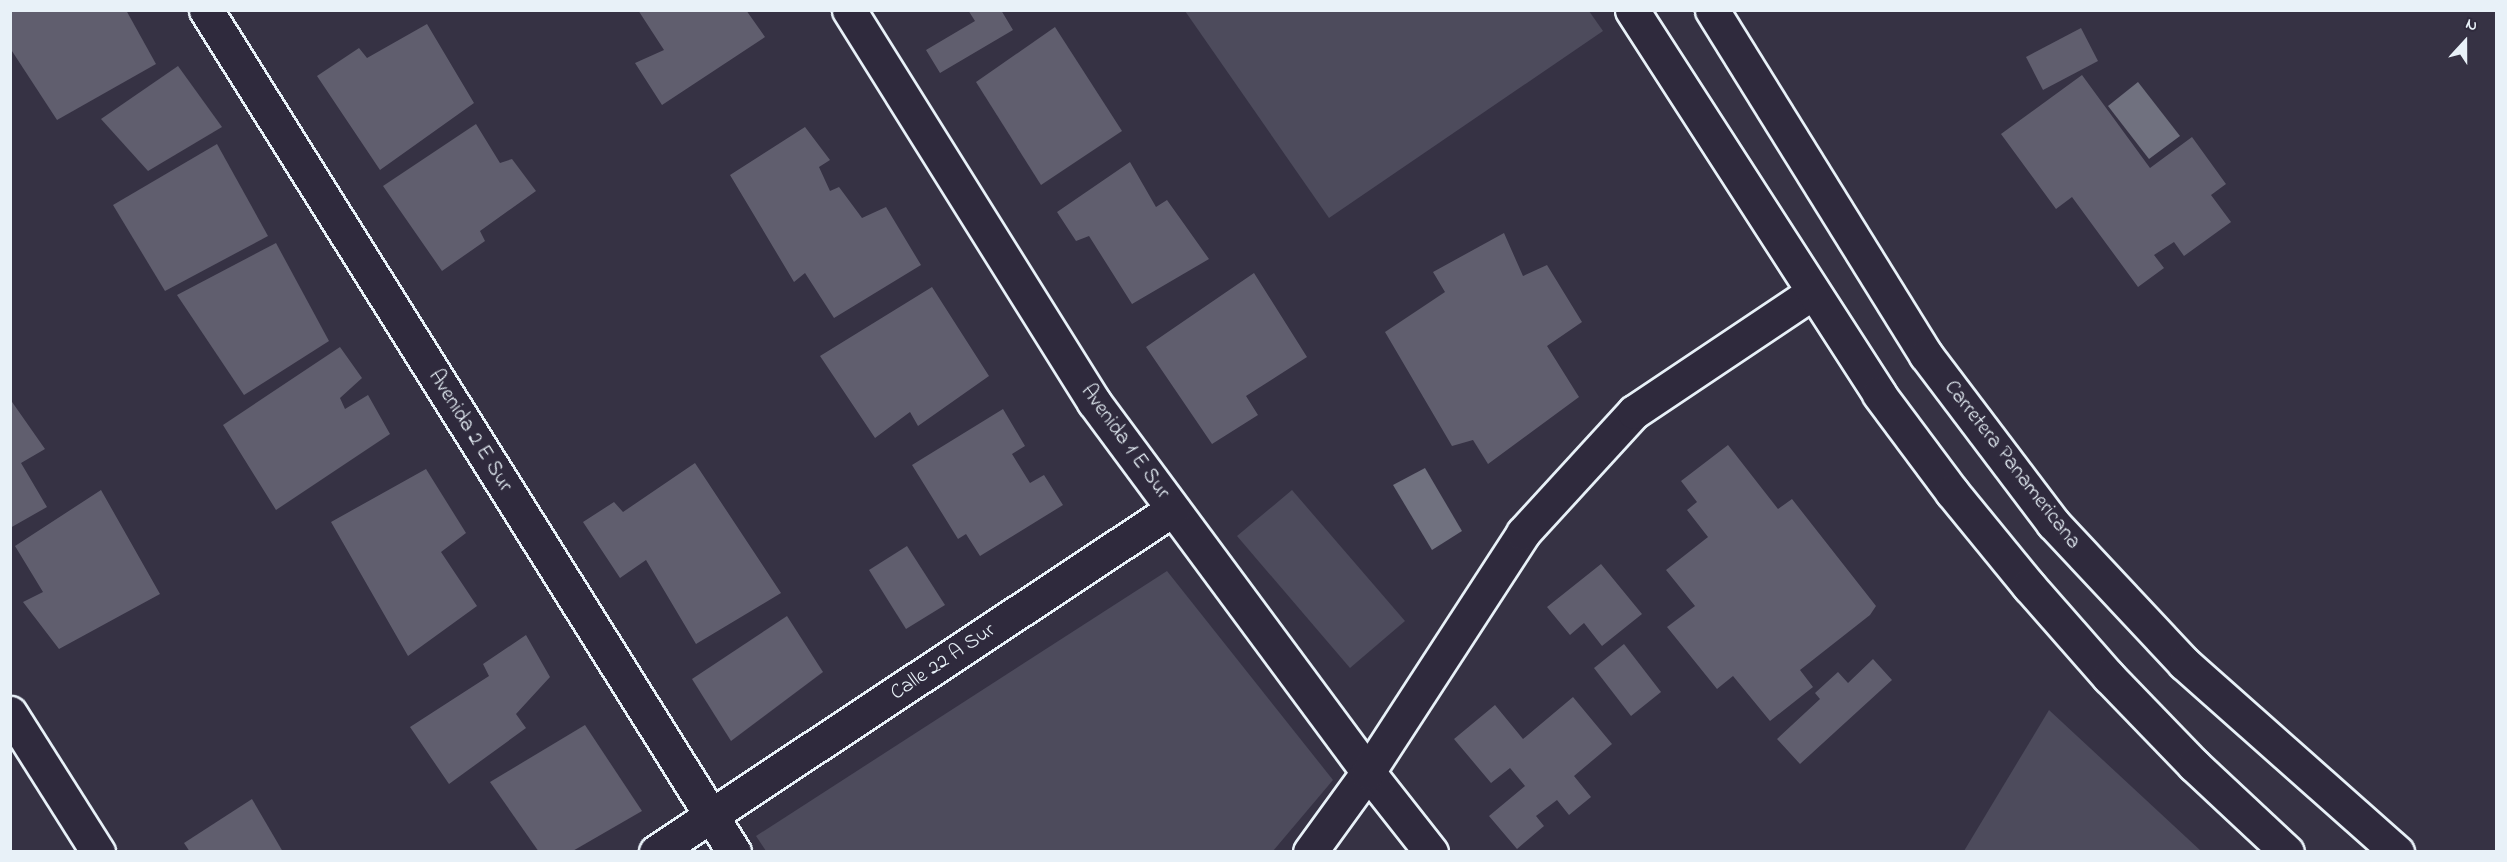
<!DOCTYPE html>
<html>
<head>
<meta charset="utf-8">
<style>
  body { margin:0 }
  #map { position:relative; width:2507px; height:862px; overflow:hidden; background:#363244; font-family:"Indie Flower",sans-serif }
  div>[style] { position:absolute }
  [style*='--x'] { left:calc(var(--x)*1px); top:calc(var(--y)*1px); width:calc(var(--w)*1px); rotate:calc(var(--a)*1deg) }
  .green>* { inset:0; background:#4d4b5c }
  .water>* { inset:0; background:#70717f }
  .building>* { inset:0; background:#605e6e }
  .roads { filter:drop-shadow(2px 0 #e8f1f8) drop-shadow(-2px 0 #e8f1f8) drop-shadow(0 2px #e8f1f8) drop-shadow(0 -2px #e8f1f8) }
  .street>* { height:33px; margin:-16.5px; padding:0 16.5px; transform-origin:16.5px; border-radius:16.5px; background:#2f2a3d }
  .highway>* { height:33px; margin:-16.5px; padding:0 16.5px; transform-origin:16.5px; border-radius:16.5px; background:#2f2a3d }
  span { translate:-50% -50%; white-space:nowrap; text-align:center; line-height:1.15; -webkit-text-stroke:5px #2f2a3d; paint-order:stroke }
  .street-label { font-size:21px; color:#e8f1f8 }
  .frame { position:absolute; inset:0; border:12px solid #e8f1f8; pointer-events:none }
  .north { position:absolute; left:2435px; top:12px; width:60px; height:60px; -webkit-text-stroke:4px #2f2a3d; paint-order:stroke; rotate:21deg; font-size:16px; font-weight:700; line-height:24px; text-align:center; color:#e8f1f8 }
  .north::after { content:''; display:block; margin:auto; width:21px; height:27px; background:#e8f1f8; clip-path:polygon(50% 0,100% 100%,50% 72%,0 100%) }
</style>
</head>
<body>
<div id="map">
  <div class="green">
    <div style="clip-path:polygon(1185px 11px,1589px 11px,1603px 31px,1329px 218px)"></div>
    <div style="clip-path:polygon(1292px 490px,1405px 621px,1350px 668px,1237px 536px)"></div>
    <div style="clip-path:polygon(1167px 571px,1333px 780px,1273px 851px,766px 851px,756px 836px)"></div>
    <div style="clip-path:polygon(2049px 710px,2201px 851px,1964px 851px)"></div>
  </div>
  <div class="water">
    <div style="clip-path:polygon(2138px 82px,2180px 136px,2149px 159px,2108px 106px)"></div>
    <div style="clip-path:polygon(1425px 468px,1462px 531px,1432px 550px,1393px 485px)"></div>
  </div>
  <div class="building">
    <div style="clip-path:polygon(14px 10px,126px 10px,156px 64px,57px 120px,10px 48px,10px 12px)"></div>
    <div style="clip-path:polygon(638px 10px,746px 10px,765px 37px,662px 105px,635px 63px,664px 50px)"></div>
    <div style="clip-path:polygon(968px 10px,1001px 10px,1013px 30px,940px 73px,926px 50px,975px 21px)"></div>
    <div style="clip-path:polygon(427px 24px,474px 103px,380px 170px,317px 76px,359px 48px,367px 58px)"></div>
    <div style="clip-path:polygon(1055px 27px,1122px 131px,1041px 185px,976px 82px)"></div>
    <div style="clip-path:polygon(2081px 28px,2098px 61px,2043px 90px,2026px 57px)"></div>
    <div style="clip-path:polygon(178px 66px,222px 127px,148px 171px,101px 119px)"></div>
    <div style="clip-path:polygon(2082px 75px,2150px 168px,2192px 137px,2226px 184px,2211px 195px,2231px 222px,2184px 256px,2174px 242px,2154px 255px,2164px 268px,2138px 287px,2072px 197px,2056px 209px,2001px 134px)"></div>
    <div style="clip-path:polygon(476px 124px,500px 163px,512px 159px,536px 191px,480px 231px,485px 241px,442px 271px,383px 186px)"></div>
    <div style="clip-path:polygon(805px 127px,830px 160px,819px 167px,830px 191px,839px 187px,862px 218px,886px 207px,921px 265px,834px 318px,805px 273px,794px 282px,730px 175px)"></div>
    <div style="clip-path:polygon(217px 144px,268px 236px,165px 291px,113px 205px)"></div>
    <div style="clip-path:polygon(1130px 162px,1156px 207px,1167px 200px,1209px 259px,1132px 304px,1089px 236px,1076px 241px,1057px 212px)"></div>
    <div style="clip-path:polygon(1504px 233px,1523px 276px,1547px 265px,1582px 322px,1547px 346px,1579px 397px,1488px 464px,1473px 440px,1452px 446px,1385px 332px,1445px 292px,1433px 272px)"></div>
    <div style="clip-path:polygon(276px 243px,329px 341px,244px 395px,177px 295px)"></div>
    <div style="clip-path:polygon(1254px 273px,1307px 357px,1246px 396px,1258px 415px,1212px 444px,1146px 347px)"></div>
    <div style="clip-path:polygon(932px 287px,989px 376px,918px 426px,910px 412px,875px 438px,820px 356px)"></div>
    <div style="clip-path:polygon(340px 347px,362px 378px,340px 398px,345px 409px,368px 395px,390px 434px,276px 510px,223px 425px)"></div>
    <div style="clip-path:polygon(10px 399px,45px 449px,21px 463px,47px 507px,10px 528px)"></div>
    <div style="clip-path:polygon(1003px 409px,1025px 446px,1012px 454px,1030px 483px,1044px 475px,1063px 505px,980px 556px,966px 534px,958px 539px,912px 465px)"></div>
    <div style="clip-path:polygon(1728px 445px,1778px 509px,1792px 499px,1876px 606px,1870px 615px,1800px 670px,1813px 687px,1770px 721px,1733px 676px,1717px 689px,1667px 627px,1695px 606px,1666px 570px,1708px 537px,1687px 510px,1697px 502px,1681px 481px)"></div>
    <div style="clip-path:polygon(695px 463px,781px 593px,696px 644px,646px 560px,620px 578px,583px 522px,614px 502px,623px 512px)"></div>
    <div style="clip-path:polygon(426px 469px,466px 533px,441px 552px,477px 606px,408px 656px,331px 522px)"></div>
    <div style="clip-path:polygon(101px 490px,160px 594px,59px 649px,23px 602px,43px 592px,15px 546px)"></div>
    <div style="clip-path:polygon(907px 546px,945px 605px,906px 629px,869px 570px)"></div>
    <div style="clip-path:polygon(1601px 564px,1642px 614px,1602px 646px,1584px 623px,1570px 635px,1547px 607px)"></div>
    <div style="clip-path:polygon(787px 616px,823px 672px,731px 741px,692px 679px)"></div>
    <div style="clip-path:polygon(526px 635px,550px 677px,516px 714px,526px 728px,449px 784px,410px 727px,489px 676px,483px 664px)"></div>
    <div style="clip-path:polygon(1624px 644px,1661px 692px,1631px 716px,1594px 668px)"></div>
    <div style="clip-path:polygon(1873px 659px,1892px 680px,1800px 764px,1777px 739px,1820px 699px,1815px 693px,1838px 672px,1848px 683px)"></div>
    <div style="clip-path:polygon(1573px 697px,1612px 744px,1574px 776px,1591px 797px,1569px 815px,1557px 800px,1536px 816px,1544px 826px,1517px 849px,1489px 816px,1525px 786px,1510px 768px,1491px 783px,1454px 739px,1495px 705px,1523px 739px)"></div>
    <div style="clip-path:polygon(585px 725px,642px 811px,571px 852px,539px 852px,490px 782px)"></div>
    <div style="clip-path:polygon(252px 799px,283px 852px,190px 852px,184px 843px)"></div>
  </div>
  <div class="roads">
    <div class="street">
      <div style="--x:206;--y:10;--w:994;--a:57.91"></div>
      <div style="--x:849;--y:10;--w:462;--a:58"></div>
      <div style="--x:1094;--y:402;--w:460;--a:53.5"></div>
      <div style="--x:1368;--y:772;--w:102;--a:51.8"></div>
      <div style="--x:10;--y:713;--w:165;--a:57.7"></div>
      <div style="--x:656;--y:852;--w:620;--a:-33.56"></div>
      <div style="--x:1310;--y:852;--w:99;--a:-54.1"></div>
      <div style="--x:1368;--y:772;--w:285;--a:-57"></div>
      <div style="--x:1523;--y:533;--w:164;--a:-47.5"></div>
      <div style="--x:1634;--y:412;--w:214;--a:-33.8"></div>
    </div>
    <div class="highway">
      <div style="--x:1632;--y:10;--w:457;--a:57.2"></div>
      <div style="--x:1879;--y:394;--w:122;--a:53.3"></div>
      <div style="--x:1952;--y:492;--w:122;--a:50.7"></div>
      <div style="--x:2029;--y:586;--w:121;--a:48.7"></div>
      <div style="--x:2109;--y:677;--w:122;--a:46"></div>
      <div style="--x:2194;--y:765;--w:127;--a:43.1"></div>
      <div style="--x:1712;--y:10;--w:406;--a:58.2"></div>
      <div style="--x:1926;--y:355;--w:211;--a:52.9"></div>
      <div style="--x:2053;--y:523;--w:192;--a:46.9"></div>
      <div style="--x:2184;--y:663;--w:285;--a:41.6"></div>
    </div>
  </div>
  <div class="street-label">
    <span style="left:470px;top:431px;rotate:58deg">Avenida 2 E Sur</span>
    <span style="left:1125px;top:442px;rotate:54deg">Avenida 1 E Sur</span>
    <span style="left:2012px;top:465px;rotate:52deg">Carretera Panamericana</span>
    <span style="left:943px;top:662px;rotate:-34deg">Calle 22 A Sur</span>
  </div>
  <div class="frame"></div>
  <div class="north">N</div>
</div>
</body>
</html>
